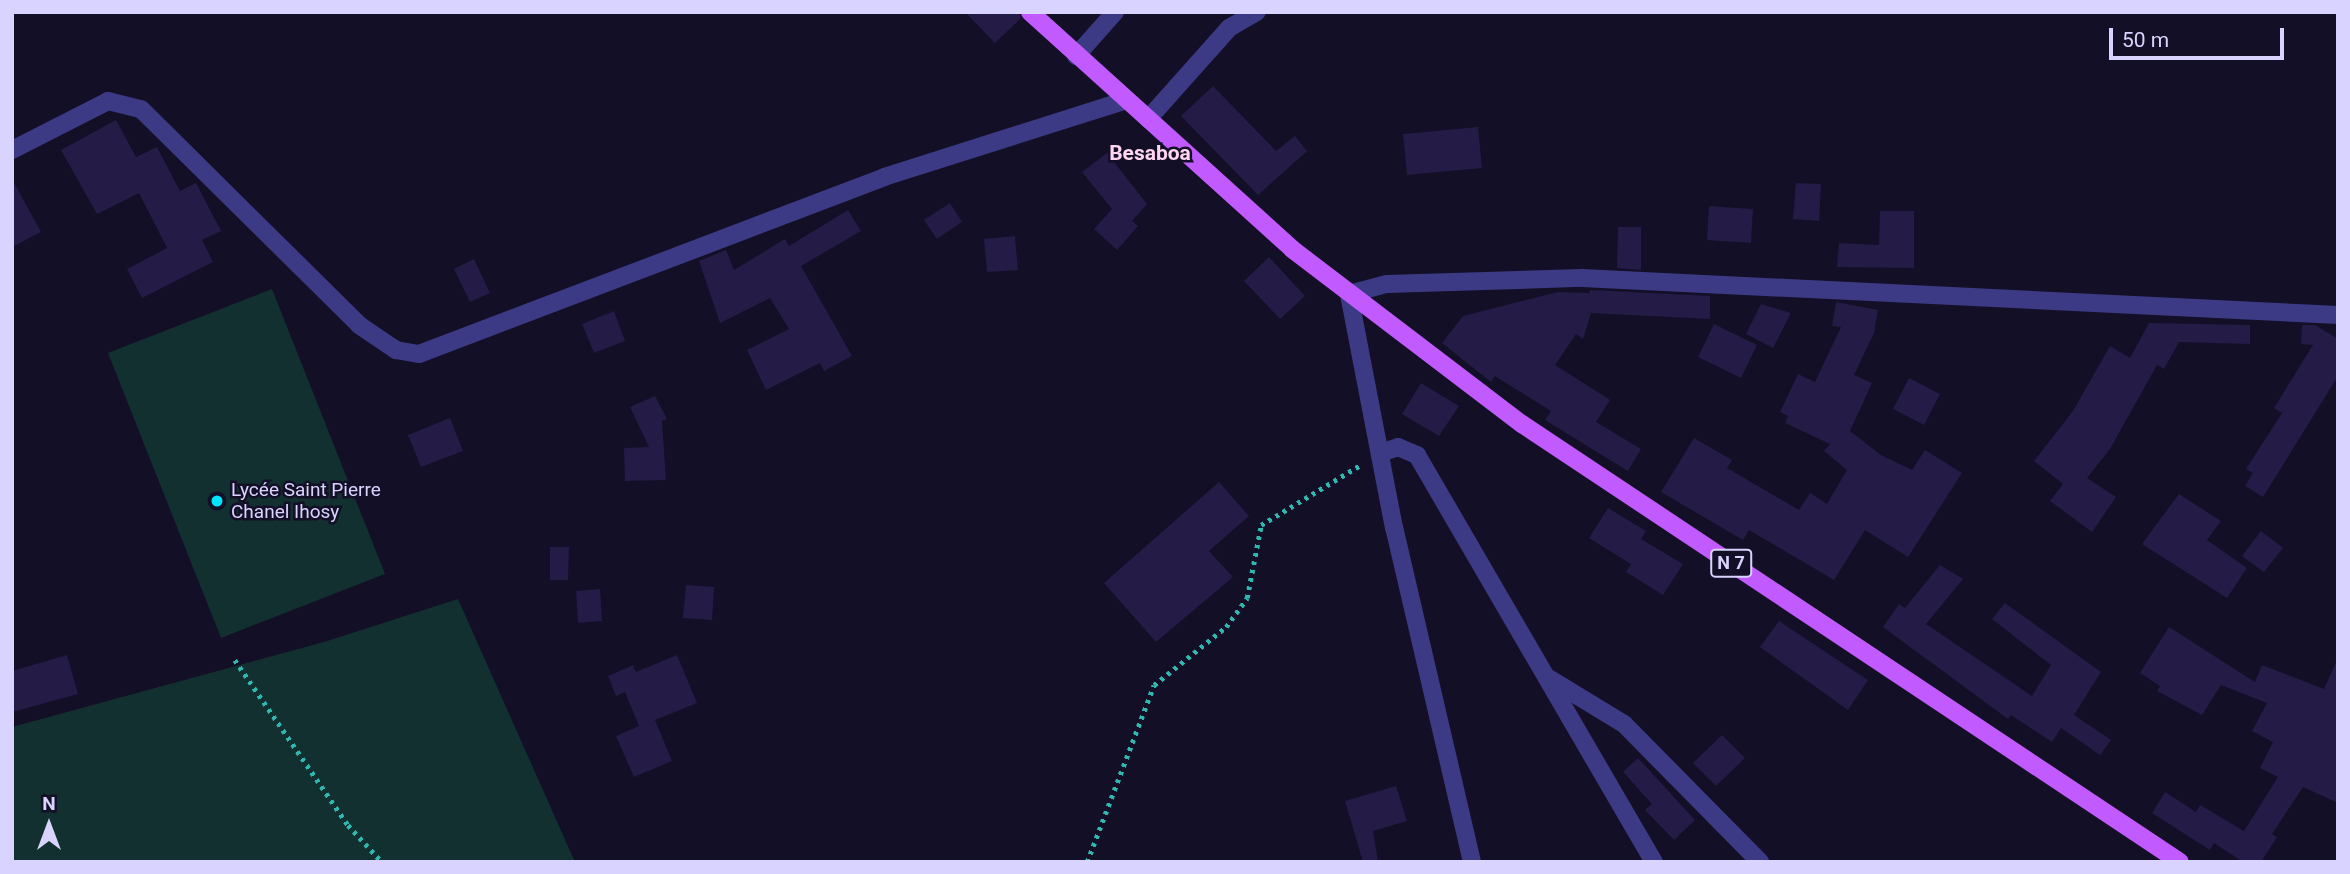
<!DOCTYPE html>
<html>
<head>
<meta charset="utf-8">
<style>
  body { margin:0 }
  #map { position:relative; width:2350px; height:874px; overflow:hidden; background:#130f26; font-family:Roboto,sans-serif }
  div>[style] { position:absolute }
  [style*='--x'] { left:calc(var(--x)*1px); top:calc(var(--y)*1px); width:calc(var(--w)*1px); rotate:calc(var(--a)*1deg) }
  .green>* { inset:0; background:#12302f }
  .building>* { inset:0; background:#241b47 }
  .path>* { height:4.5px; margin-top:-2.25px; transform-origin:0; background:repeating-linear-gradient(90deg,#2fb8b0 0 3.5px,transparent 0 8.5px) }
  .minor>* { height:18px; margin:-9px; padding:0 9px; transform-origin:9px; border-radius:9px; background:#3d3a85 }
  .major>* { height:18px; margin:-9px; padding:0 9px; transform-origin:9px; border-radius:9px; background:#c25bff }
  .dots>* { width:19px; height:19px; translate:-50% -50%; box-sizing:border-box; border:4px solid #130f26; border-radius:50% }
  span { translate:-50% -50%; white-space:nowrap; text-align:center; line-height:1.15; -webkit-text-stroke:5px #130f26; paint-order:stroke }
  .shield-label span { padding:2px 5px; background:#130f26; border:2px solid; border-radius:5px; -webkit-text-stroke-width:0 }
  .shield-label { font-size:18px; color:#d9d4ff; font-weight:700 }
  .poi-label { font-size:19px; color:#d9d4ff }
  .left { translate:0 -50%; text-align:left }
  .neighbourhood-label { font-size:21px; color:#ffd6f0; font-weight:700 }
  .frame { position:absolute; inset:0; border:14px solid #d9d4ff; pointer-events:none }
  .north { position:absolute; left:14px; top:790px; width:70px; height:70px; -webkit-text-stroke:5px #130f26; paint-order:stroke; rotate:0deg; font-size:19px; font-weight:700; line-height:28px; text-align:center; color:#d9d4ff }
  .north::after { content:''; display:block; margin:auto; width:24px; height:32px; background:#d9d4ff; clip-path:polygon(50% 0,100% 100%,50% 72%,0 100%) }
  .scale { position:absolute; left:2109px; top:28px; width:175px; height:32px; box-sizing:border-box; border:4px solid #d9d4ff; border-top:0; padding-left:9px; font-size:21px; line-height:24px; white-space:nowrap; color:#d9d4ff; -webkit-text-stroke:5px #130f26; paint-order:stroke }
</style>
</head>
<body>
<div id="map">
  <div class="green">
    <div style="clip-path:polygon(272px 289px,385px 574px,221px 638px,108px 353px)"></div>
    <div style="clip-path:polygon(458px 599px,575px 862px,12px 862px,12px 727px,324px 642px)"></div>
  </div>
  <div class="building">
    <div style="clip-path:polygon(965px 12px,1019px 12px,1021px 18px,995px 43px)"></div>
    <div style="clip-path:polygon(1213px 86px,1276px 151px,1295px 136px,1307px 151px,1258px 195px,1181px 116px)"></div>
    <div style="clip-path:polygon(116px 120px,136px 157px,157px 147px,180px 191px,196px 183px,221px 231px,202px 240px,213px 262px,142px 298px,127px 269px,167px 248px,139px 193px,97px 214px,61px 150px)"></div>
    <div style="clip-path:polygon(1478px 127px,1482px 168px,1407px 175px,1403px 134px)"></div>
    <div style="clip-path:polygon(1107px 153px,1147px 204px,1132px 221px,1138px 226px,1117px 250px,1094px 229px,1112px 209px,1082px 172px)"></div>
    <div style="clip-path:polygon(12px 179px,41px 232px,12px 247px)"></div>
    <div style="clip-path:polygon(1796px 183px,1821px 184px,1819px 221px,1793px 219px)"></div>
    <div style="clip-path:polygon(950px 203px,962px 222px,937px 239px,924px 220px)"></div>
    <div style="clip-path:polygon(1709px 206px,1753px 209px,1751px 243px,1707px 240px)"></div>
    <div style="clip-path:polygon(848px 210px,861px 231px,801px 266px,852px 356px,824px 371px,820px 363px,766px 390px,747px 350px,789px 329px,770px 298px,720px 323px,699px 261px,726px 250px,734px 270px,785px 239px,789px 246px)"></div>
    <div style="clip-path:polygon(1880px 211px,1914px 211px,1914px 268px,1837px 267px,1839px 243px,1879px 245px)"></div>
    <div style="clip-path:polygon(1618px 227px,1641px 227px,1641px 270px,1617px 268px)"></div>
    <div style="clip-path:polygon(1015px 236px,1018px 270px,987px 272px,984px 239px)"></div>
    <div style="clip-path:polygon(1269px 257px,1305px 296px,1280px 319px,1244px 281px)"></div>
    <div style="clip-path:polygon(474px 259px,490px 293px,470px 302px,454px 269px)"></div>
    <div style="clip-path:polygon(1590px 290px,1710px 296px,1710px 319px,1591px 313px,1583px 339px,1576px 334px,1555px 365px,1610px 400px,1596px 422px,1641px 449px,1628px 471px,1545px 420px,1551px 411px,1495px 376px,1491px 382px,1442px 343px,1463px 316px,1558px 292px,1590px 293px)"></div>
    <div style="clip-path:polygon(1836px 302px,1878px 310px,1874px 333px,1854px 375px,1872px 383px,1850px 431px,1881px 455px,1912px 470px,1925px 450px,1962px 473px,1908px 557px,1865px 530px,1834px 580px,1749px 530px,1743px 540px,1661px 492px,1694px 438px,1732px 460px,1727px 468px,1799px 510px,1810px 493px,1827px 504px,1847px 470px,1824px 451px,1830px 444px,1785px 423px,1788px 416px,1780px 412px,1798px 374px,1815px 382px,1841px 327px,1832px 326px)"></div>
    <div style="clip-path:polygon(1761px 304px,1791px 313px,1773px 348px,1746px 334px)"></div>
    <div style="clip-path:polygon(614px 311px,625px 341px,594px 353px,582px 324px)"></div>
    <div style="clip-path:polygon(2149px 323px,2250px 325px,2250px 344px,2179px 342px,2164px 369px,2157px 365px,2110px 449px,2087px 478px,2116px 497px,2092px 532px,2050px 501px,2063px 484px,2034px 461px,2073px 411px,2110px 346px,2130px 358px)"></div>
    <div style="clip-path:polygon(1714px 324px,1757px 345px,1741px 378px,1698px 357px)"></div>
    <div style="clip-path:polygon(2302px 325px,2315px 325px,2338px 339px,2338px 376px,2263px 497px,2245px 486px,2253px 473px,2246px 469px,2282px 413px,2274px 408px,2313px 345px,2301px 344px)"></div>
    <div style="clip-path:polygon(1909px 378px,1940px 394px,1924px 425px,1893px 409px)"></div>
    <div style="clip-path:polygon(1421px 383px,1459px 406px,1439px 436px,1402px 414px)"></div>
    <div style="clip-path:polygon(655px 396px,667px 419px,662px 421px,666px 480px,625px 481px,624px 448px,649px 447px,630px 407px)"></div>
    <div style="clip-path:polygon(450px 418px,463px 451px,421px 467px,408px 435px)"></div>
    <div style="clip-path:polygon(1219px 482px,1249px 516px,1209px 551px,1233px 577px,1156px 642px,1104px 583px)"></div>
    <div style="clip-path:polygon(2179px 494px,2221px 521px,2207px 540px,2247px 568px,2227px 598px,2142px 544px)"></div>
    <div style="clip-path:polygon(1608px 508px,1646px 531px,1641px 539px,1683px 564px,1663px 595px,1626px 572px,1631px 564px,1589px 538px)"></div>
    <div style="clip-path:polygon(2261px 531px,2283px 548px,2264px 572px,2242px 556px)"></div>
    <div style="clip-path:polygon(550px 547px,569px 547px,568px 580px,550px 580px)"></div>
    <div style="clip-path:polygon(1940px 565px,1963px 579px,1926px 624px,2032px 696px,2051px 665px,1992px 619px,2005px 603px,2101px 672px,2074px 715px,2111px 740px,2100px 755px,2061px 728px,2052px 742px,2011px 715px,2008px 719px,1883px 627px,1899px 604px,1905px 608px)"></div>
    <div style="clip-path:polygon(686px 585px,714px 587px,712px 620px,683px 618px)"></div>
    <div style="clip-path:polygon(600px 589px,602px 621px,578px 623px,576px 591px)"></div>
    <div style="clip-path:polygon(1779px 621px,1868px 680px,1848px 710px,1760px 647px)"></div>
    <div style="clip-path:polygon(2169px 627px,2255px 682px,2262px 665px,2324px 689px,2338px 658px,2338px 803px,2303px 787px,2272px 834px,2277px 837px,2261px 862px,2243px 862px,2214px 843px,2210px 850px,2152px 813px,2165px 792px,2196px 812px,2200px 805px,2244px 831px,2278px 777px,2260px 768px,2273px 742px,2252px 731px,2267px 703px,2221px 685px,2202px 715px,2157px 691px,2160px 686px,2140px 673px)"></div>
    <div style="clip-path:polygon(67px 655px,78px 694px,12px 712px,12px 671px)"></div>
    <div style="clip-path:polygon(677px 655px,697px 703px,655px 720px,672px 761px,634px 777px,616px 736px,639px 726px,625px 692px,616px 696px,608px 676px,633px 665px,636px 672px)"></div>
    <div style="clip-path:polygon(1722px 735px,1745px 758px,1716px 786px,1693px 763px)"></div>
    <div style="clip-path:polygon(1638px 758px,1695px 820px,1674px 840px,1645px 810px,1652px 804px,1623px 772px)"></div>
    <div style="clip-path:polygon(1396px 786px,1407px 821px,1373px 831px,1378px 862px,1363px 862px,1345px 801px)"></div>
  </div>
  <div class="path">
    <div style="--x:235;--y:660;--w:200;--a:55.6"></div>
    <div style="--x:348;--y:825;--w:50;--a:47.4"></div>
    <div style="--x:1087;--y:862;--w:189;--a:-69.3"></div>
    <div style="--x:1154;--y:685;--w:92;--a:-38.9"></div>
    <div style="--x:1226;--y:627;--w:36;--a:-54"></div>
    <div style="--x:1247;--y:598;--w:74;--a:-79.1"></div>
    <div style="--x:1261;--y:525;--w:118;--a:-31.1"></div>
  </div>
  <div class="minor">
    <div style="--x:1076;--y:56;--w:59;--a:-48.4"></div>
    <div style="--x:1148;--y:119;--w:122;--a:-48.3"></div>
    <div style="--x:1229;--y:28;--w:32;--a:-30"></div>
    <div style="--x:12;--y:150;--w:108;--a:-27"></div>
    <div style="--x:108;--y:101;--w:34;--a:14"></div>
    <div style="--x:141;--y:109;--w:307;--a:44.7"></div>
    <div style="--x:359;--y:325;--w:45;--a:34"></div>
    <div style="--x:396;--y:350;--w:23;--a:10"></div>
    <div style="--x:419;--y:354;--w:498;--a:-20.8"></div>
    <div style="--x:884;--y:177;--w:251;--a:-17.6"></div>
    <div style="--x:1380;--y:453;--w:19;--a:-18"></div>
    <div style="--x:1398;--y:447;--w:21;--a:23"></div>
    <div style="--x:1417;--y:455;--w:471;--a:59.8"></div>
    <div style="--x:1550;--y:679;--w:87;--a:31.3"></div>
    <div style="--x:1624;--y:724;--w:194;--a:45.4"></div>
    <div style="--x:1472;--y:862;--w:343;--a:-103.1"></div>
    <div style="--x:1394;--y:528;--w:238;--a:-100.9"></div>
    <div style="--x:1349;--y:294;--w:39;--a:-15"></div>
    <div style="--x:1387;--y:284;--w:195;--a:-1.8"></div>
    <div style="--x:1582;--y:278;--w:757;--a:2.8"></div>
  </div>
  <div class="major">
    <div style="--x:1030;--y:12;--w:353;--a:42.1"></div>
    <div style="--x:1292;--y:249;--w:289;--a:37.3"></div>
    <div style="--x:1522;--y:424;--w:790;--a:33.65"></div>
  </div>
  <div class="dots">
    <div style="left:217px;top:501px;background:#00e5ff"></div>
  </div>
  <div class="shield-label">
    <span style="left:1731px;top:563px">N 7</span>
  </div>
  <div class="poi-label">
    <span class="left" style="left:231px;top:501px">Lycée Saint Pierre<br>Chanel Ihosy</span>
  </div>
  <div class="neighbourhood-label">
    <span style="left:1150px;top:153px">Besaboa</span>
  </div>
  <div class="frame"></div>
  <div class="north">N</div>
  <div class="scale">50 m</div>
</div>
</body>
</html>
